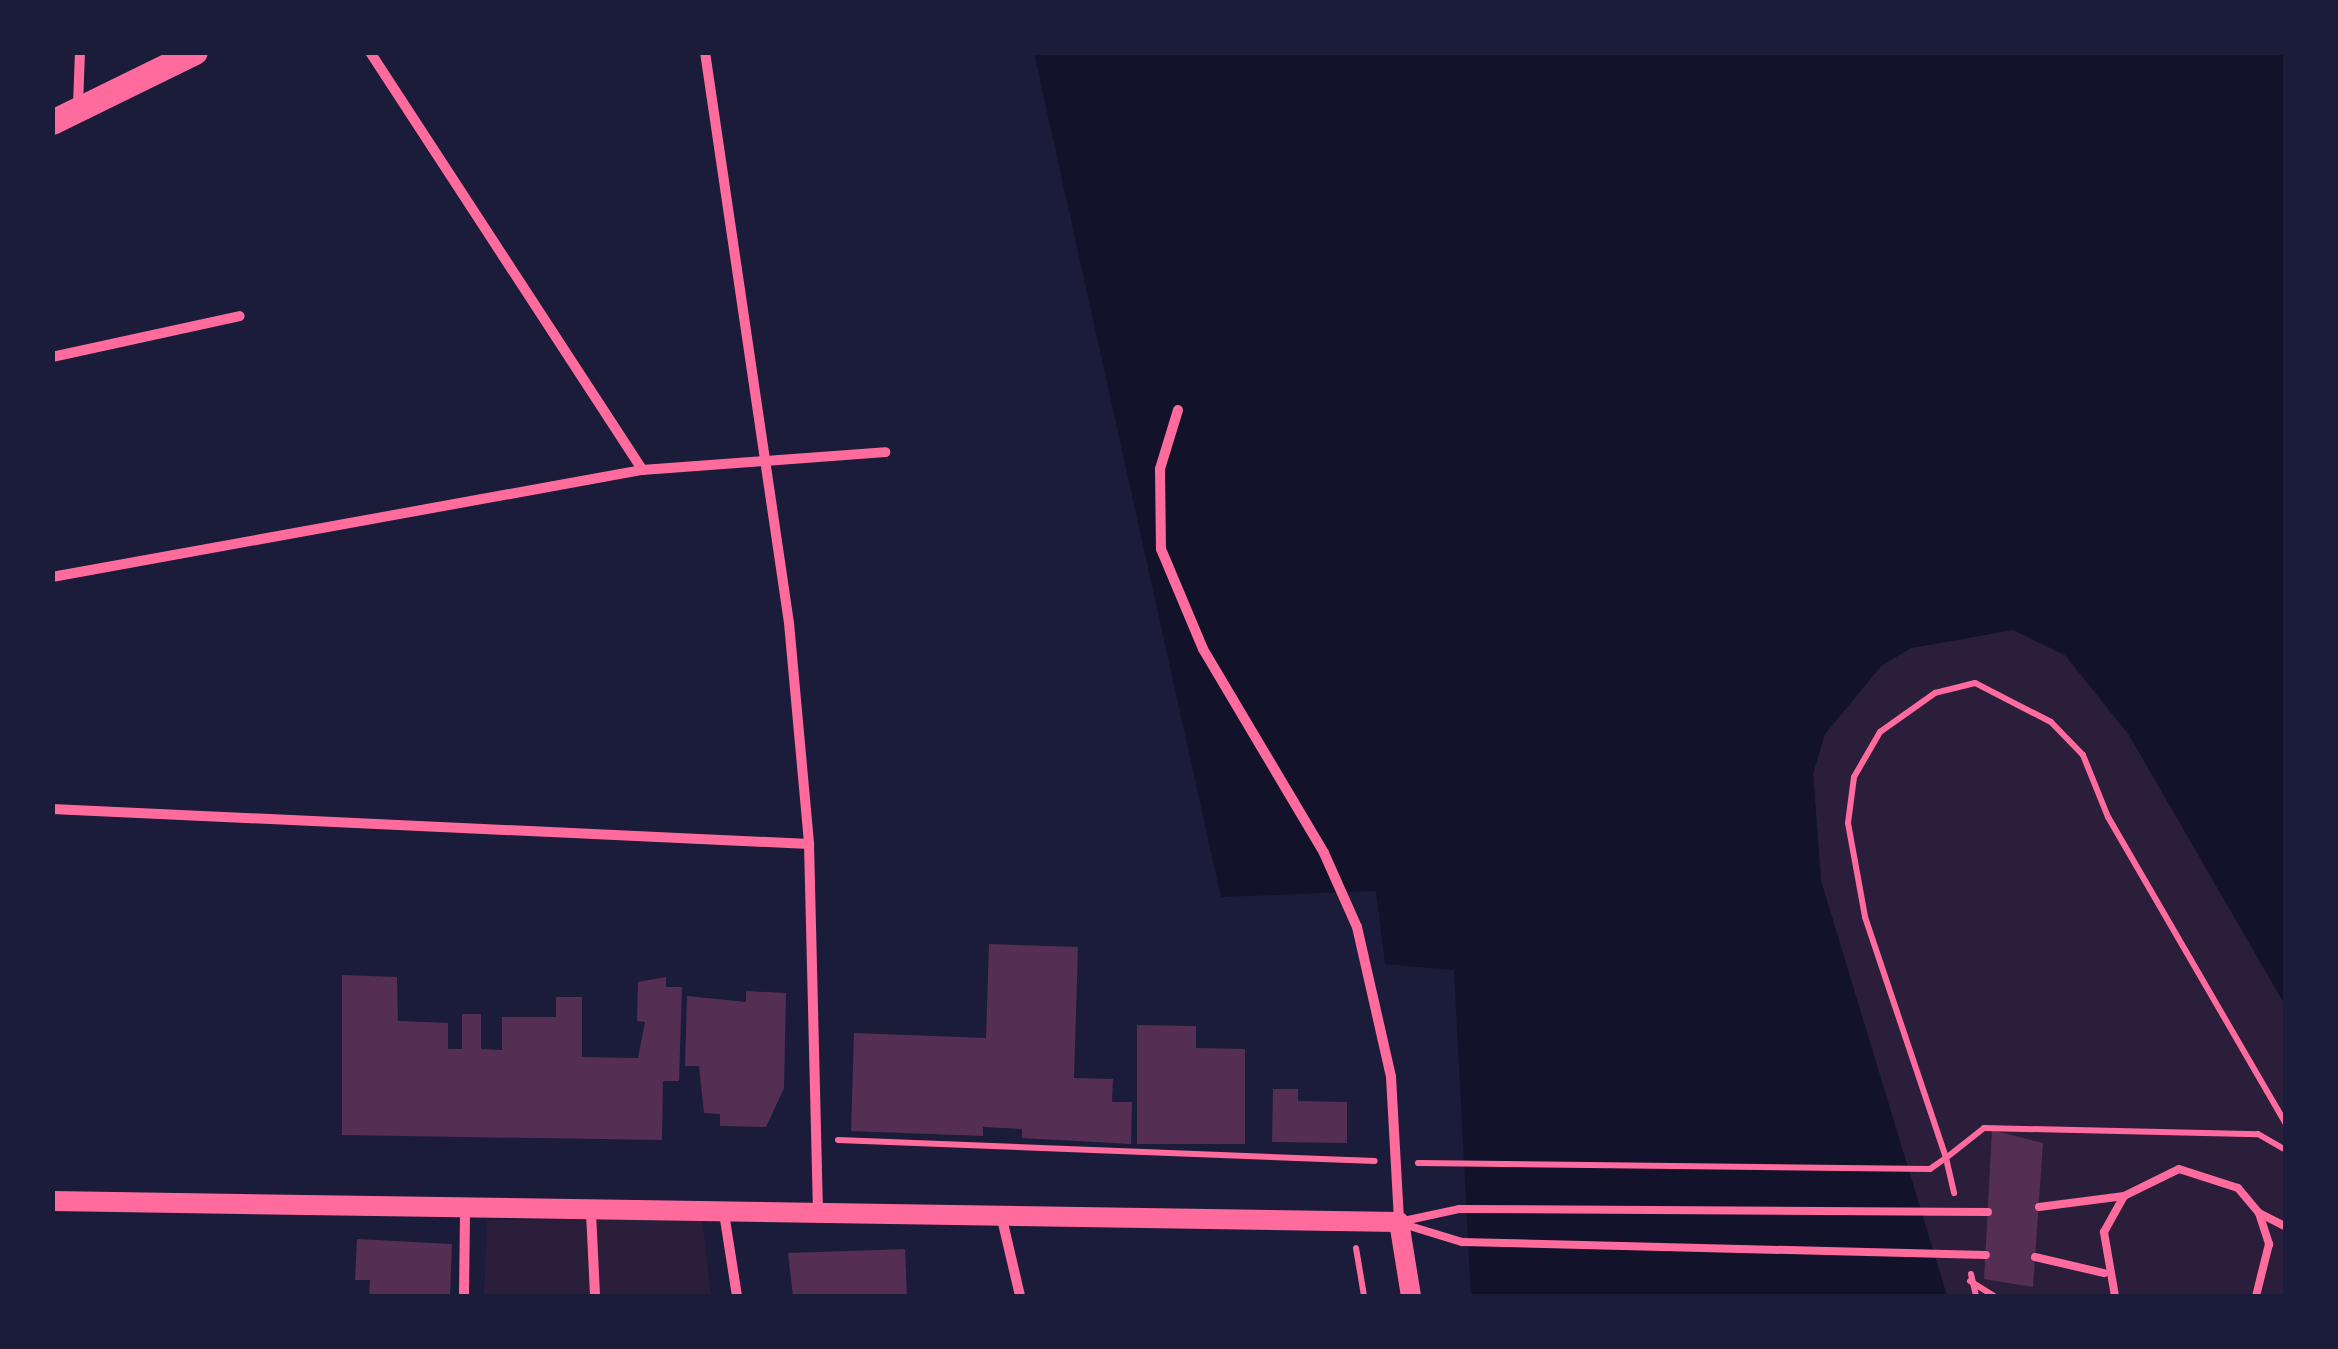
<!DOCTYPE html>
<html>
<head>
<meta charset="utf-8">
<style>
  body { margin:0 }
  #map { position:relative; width:2338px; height:1349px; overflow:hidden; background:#1b1b3a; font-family:Quicksand,sans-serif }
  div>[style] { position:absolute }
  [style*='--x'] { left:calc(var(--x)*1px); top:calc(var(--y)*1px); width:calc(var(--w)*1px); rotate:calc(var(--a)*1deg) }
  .green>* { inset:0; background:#2a1e3b }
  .water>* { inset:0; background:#12122b }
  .building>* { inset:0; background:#542f53 }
  .path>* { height:6px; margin:-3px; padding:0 3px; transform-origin:3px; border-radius:3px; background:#ff6b9d }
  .service>* { height:8px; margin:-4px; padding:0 4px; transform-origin:4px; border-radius:4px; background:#ff6b9d }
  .minor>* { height:10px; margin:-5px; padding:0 5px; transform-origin:5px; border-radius:5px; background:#ff6b9d }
  .secondary>* { height:20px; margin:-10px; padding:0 10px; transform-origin:10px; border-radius:10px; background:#ff6b9d }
  .primary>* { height:25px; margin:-12.5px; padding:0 12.5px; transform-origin:12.5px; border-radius:12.5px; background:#ff6b9d }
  span { translate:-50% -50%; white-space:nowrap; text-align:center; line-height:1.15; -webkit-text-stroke:8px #1b1b3a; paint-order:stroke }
  .frame { position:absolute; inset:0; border:55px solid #1b1b3a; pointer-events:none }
</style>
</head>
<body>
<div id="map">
  <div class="green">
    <div style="clip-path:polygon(2013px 630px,2065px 655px,2129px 735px,2285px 1005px,2285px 1296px,1947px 1296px,1821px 881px,1813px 773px,1825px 734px,1881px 666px,1911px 648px)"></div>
    <div style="clip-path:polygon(702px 1219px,711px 1296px,484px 1296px,487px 1220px)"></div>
  </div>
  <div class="water">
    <div style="clip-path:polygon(1034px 53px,2285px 53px,2285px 1005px,2129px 735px,2065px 655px,2013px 630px,1911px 648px,1881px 666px,1825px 734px,1813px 773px,1821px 881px,1947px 1296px,1471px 1296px,1454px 970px,1385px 964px,1376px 891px,1221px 897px)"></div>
  </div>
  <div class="building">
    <div style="clip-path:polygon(989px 944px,1078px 947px,1074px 1078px,1113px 1079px,1112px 1102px,1132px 1102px,1131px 1144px,1022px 1138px,1022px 1129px,983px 1127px,983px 1136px,851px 1131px,854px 1033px,986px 1038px)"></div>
    <div style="clip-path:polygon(342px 975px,397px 977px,398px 1021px,448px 1023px,448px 1049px,462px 1049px,462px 1014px,481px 1014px,481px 1049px,502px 1050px,502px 1017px,556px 1017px,556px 997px,582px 997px,582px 1057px,638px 1058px,645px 1022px,637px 1021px,638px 982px,666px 977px,666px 987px,682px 987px,679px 1081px,663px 1081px,662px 1140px,342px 1135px)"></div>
    <div style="clip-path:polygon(746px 991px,786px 993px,784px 1088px,766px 1127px,720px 1126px,720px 1114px,704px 1113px,699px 1066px,685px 1066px,687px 996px,746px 1002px)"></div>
    <div style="clip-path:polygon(1137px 1025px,1196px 1026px,1196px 1048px,1245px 1049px,1245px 1144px,1137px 1144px)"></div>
    <div style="clip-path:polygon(1273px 1089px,1298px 1089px,1298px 1101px,1347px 1102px,1347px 1143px,1272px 1142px)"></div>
    <div style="clip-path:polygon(1992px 1130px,2043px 1143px,2033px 1287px,1984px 1279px)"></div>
    <div style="clip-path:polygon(357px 1239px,452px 1244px,450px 1296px,369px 1296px,370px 1280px,355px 1280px)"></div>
    <div style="clip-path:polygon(905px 1249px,907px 1296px,793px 1296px,788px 1253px)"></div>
  </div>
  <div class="path">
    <div style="--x:2286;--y:1124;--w:355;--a:-120.1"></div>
    <div style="--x:2108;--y:817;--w:67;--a:-112"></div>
    <div style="--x:2083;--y:755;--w:46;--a:-134.1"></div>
    <div style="--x:2051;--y:722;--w:85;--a:-152.8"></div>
    <div style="--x:1975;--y:683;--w:41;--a:166"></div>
    <div style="--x:1935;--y:693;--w:67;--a:144.7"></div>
    <div style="--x:1880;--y:732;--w:52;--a:120"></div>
    <div style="--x:1854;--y:777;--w:46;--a:97.4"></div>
    <div style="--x:1848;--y:823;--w:96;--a:79.7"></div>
    <div style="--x:1865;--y:917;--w:254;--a:71.4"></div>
    <div style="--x:1946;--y:1158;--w:48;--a:-38.3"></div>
    <div style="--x:1984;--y:1128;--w:274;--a:1.3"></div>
    <div style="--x:2258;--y:1134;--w:32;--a:30"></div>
    <div style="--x:838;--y:1140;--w:537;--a:2.24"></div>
    <div style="--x:1418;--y:1163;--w:512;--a:0.67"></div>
    <div style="--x:1930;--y:1169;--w:19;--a:-35"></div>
    <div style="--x:1946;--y:1158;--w:36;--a:77"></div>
    <div style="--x:1356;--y:1248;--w:49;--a:80.5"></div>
    <div style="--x:1971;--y:1274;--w:23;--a:77"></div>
    <div style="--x:1970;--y:1281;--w:28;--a:32"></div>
  </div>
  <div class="service">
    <div style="--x:2039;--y:1207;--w:86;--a:-7.4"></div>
    <div style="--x:2259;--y:1213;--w:30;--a:27"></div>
    <div style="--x:1399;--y:1222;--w:61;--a:-12.2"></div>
    <div style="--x:1459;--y:1209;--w:529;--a:0.32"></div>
    <div style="--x:1403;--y:1224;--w:62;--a:17"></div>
    <div style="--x:1462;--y:1242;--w:524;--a:1.42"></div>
    <div style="--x:2035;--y:1257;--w:71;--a:13.1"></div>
    <div style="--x:2115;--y:1296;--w:65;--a:-99.8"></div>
    <div style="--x:2104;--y:1232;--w:41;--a:-60.9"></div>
    <div style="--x:2124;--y:1196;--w:61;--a:-26.1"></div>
    <div style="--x:2179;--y:1169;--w:62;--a:17.9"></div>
    <div style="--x:2238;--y:1188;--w:33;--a:50"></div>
    <div style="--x:2259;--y:1213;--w:33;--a:72"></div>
    <div style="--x:2269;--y:1244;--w:54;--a:104"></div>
  </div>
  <div class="minor">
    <div style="--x:370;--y:52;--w:499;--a:56.9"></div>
    <div style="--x:705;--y:52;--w:577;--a:81.63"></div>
    <div style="--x:789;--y:623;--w:222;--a:84.8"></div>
    <div style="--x:809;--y:844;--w:370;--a:88.6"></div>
    <div style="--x:78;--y:106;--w:54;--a:-87.9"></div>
    <div style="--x:52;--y:357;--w:192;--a:-12.3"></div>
    <div style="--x:1178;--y:410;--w:62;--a:107"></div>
    <div style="--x:1160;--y:469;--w:80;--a:89.3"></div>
    <div style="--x:1161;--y:549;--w:108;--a:67.2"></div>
    <div style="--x:1203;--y:649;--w:237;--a:59.3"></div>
    <div style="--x:1324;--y:853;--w:81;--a:66"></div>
    <div style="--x:1357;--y:927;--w:154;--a:77.2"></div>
    <div style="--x:1391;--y:1077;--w:144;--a:86.8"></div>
    <div style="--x:52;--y:577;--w:600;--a:-10.28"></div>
    <div style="--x:642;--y:470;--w:244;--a:-4.2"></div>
    <div style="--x:52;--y:809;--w:758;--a:2.65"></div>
    <div style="--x:591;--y:1213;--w:83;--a:87.2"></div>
    <div style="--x:724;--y:1213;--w:84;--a:81.1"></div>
    <div style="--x:1002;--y:1219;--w:79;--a:76.8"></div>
    <div style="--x:464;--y:1296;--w:87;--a:-89.3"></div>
  </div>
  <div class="secondary">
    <div style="--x:52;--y:1201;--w:1347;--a:0.89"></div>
    <div style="--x:1399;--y:1222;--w:75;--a:80.8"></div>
  </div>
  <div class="primary">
    <div style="--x:52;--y:122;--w:159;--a:-26.1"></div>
  </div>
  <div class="frame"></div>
</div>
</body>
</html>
